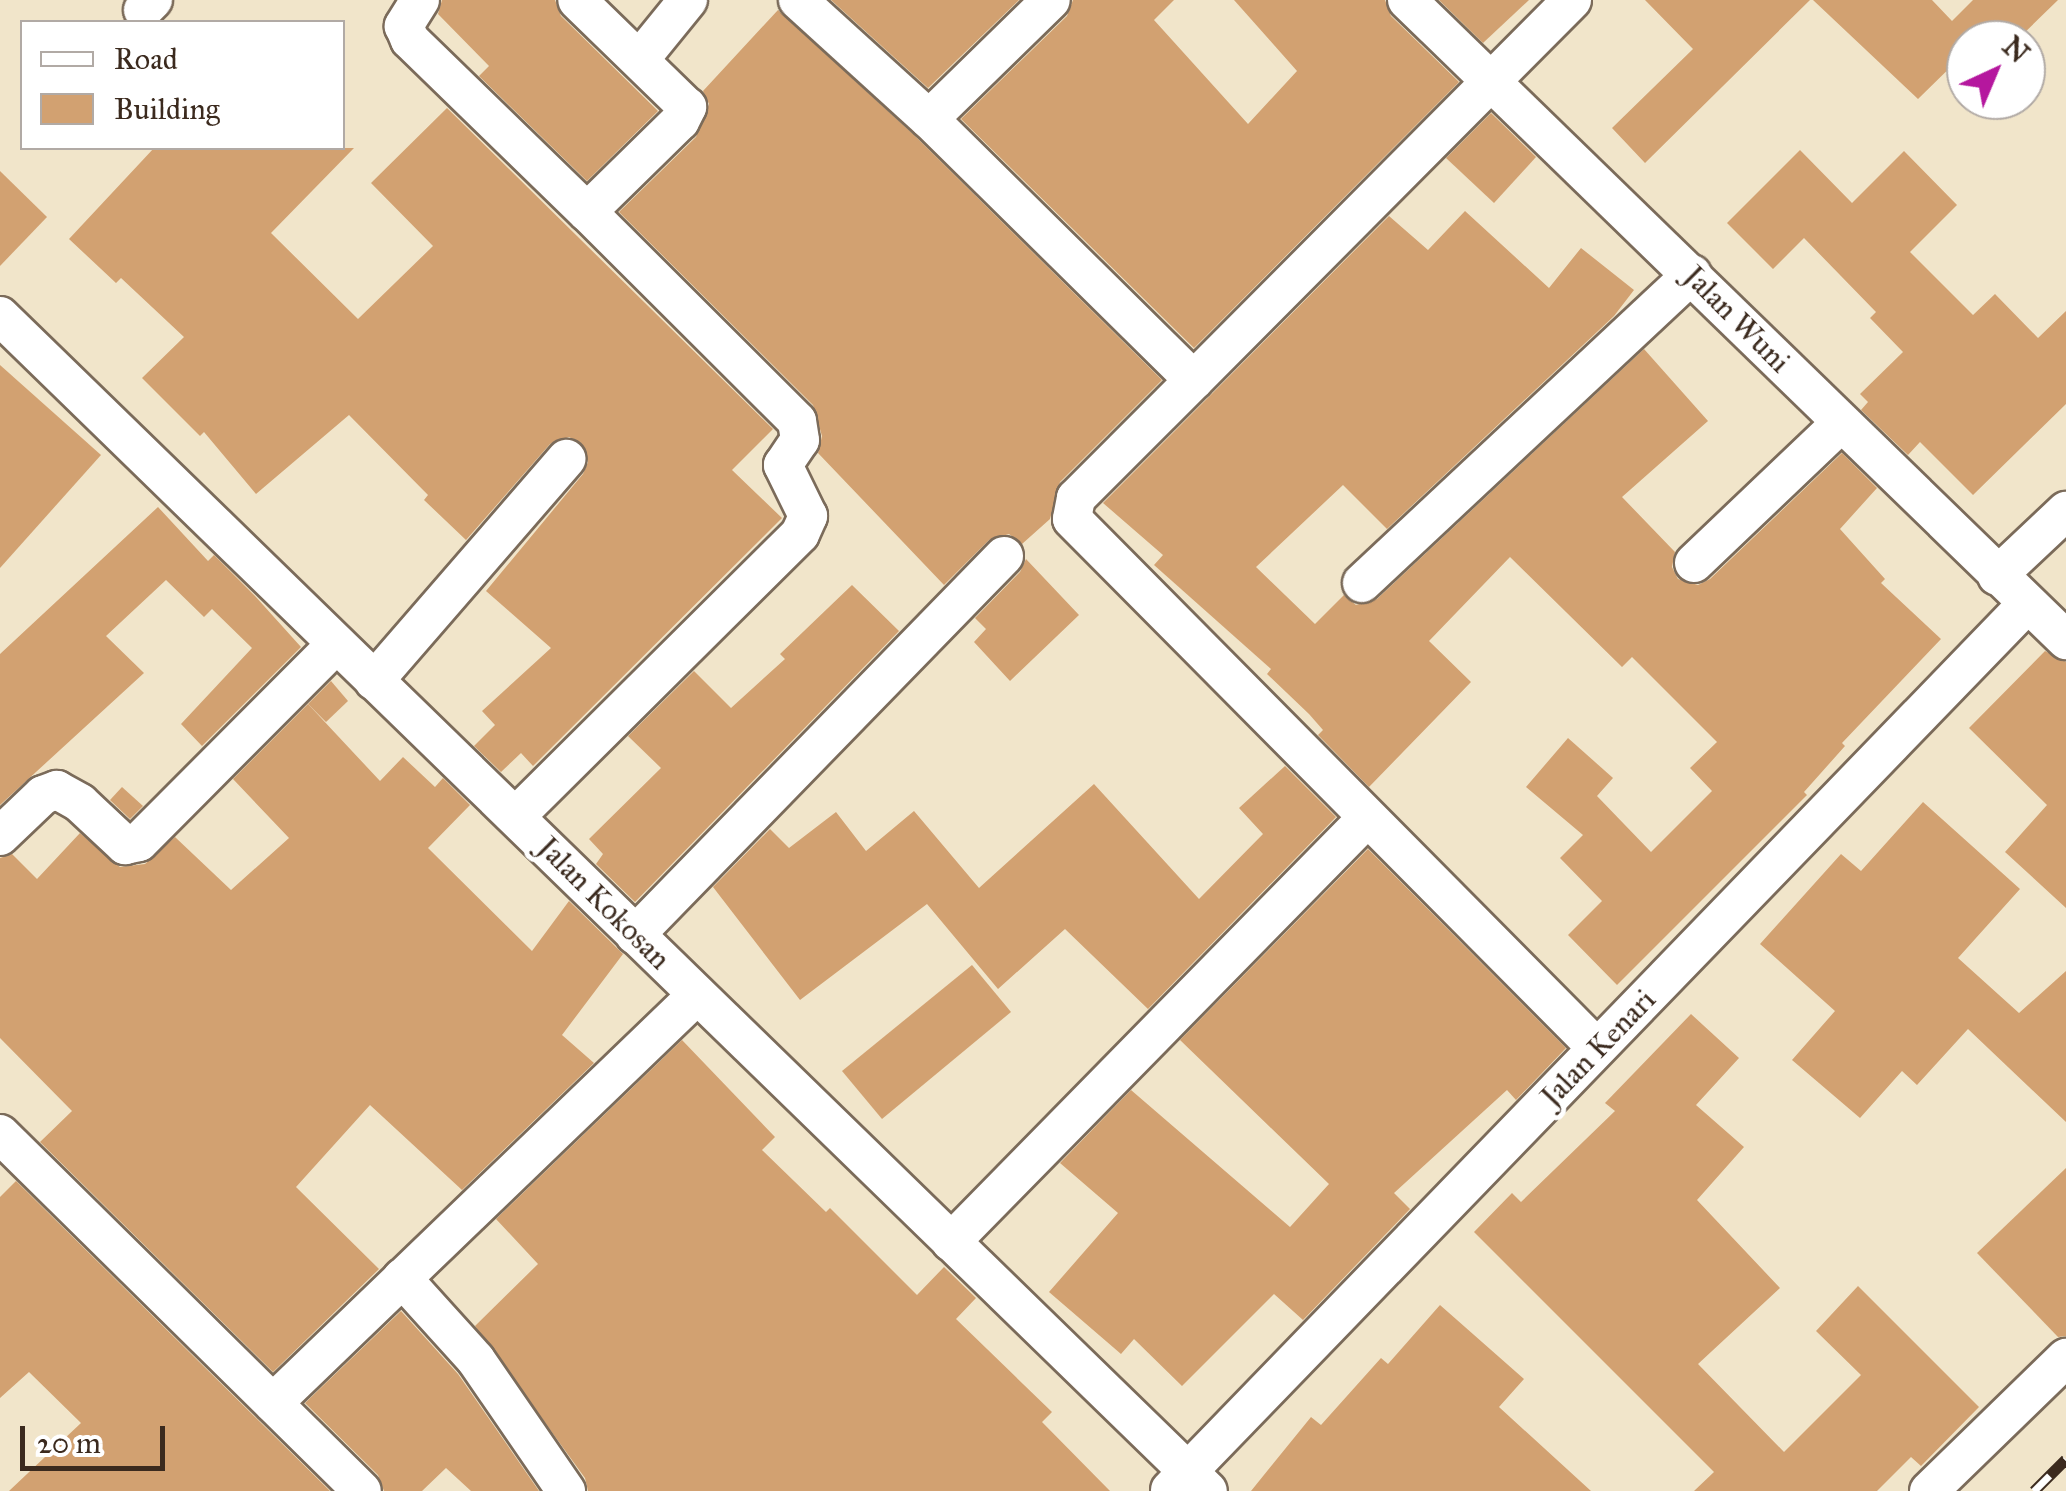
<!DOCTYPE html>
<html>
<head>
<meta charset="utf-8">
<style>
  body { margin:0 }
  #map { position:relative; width:2066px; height:1491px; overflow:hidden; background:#f1e5ca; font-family:"IM FELL Great Primer",serif }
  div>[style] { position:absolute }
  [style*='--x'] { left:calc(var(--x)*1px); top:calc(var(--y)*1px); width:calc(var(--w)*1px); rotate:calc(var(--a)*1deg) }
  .building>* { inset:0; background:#d2a171 }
  .roads { filter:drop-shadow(2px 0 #7b6b5a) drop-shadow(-2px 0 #7b6b5a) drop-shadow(0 2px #7b6b5a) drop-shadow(0 -2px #7b6b5a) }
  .minor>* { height:38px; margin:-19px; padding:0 19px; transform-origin:19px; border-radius:19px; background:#fff }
  .rail>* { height:11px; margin-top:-5.5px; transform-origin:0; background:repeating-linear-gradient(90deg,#fff 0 22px,#3b2a1e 0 44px); box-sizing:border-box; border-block:2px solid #3b2a1e }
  span { translate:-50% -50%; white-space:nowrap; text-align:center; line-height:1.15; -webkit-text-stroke:10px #fff; paint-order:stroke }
  .street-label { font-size:30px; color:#3b2a1e }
  .legend { position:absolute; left:20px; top:20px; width:325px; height:130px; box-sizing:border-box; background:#fff; border:2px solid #b1aaa5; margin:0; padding:12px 18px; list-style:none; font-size:30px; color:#3b2a1e }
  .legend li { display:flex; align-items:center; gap:20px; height:50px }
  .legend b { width:50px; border:2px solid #b1aaa5 }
  .north { position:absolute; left:1946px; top:20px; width:100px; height:100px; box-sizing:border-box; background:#fff; border:2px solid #b1aaa5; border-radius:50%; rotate:44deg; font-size:28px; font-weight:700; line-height:40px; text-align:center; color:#3b2a1e }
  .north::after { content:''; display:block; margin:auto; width:35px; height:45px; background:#b5179e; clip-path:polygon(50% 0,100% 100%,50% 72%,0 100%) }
  .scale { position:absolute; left:20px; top:1426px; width:145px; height:45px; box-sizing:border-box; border:5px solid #3b2a1e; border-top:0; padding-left:12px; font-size:30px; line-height:35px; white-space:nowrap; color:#3b2a1e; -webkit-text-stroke:8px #fff; paint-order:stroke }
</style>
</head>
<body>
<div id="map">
  <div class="building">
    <div style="clip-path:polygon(442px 0,555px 0,561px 16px,658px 111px,587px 181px,479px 76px,489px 66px,438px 14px)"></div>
    <div style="clip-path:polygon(831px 0,1019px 0,928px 88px)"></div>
    <div style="clip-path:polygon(1073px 0,1174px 0,1154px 20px,1248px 124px,1297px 71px,1234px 0,1385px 0,1391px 16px,1459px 82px,1194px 348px,961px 119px,1067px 16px)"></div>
    <div style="clip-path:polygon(1439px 0,1529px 0,1483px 43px)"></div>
    <div style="clip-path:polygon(1645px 0,1810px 0,1645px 163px,1612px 128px,1693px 49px)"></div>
    <div style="clip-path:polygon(1813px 0,1932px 0,1952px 21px,1973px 0,2058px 0,2017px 40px,1966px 40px,1966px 52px,1918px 99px)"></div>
    <div style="clip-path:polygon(778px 10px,914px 135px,1162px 380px,1060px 482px,1050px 519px,1022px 544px,1009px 534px,989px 540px,944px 585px,818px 453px,822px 436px,813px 405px,619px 212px,696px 137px,709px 104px,703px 91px)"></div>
    <div style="clip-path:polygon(447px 108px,773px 429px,732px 470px,782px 518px,533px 766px,521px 753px,501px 772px,474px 746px,495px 725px,482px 711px,551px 648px,486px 591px,583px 474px,588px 462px,581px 443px,569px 437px,550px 444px,466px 540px,424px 500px,428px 495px,349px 415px,256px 494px,204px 432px,200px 436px,142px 378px,184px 337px,121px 278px,116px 283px,69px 239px,154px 148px,354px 148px,271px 233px,358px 319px,433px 246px,371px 183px)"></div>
    <div style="clip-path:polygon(1491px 113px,1536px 157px,1494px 203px,1446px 158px)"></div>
    <div style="clip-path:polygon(1800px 150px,1852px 203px,1904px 151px,1957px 205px,1910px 252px,1973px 315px,1995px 294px,2038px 338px,2066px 311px,2066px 404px,1973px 495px,1920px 442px,1908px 455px,1861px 410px,1868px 402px,1860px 394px,1903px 352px,1870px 318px,1876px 312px,1804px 238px,1773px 269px,1727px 223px)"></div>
    <div style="clip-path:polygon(0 171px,47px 217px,0 266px)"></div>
    <div style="clip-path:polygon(1465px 211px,1549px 288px,1581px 248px,1634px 290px,1614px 316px,1387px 529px,1343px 485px,1256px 567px,1315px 624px,1344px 595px,1356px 605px,1377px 599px,1644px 349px,1708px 421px,1622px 497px,1675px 552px,1672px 567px,1678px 579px,1698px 585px,1710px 579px,1842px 453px,1877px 488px,1840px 529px,1885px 579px,1881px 583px,1941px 639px,1842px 743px,1845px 746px,1804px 792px,1807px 795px,1617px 985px,1568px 935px,1602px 901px,1560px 858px,1583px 835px,1526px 787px,1568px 738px,1613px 778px,1597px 796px,1651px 852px,1712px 791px,1690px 768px,1717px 742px,1632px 657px,1622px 667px,1510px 557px,1429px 641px,1471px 682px,1369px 787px,1318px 735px,1323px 730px,1309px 714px,1267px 674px,1271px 669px,1154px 565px,1163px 555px,1103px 503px,1389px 216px,1428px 250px)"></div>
    <div style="clip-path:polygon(0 365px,101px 455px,0 568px)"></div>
    <div style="clip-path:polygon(158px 507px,208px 561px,214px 555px,255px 596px,301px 647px,202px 746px,181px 724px,252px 648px,212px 609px,204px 617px,166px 580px,106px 636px,144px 673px,0 805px,0 654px)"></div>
    <div style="clip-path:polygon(1026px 559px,1079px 615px,1010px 681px,974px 642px,986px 629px,975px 618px,1020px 572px)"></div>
    <div style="clip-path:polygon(852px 585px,899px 631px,635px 902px,596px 864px,603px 854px,589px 839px,661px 768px,628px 736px,694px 671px,731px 708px,785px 659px,780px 654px)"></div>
    <div style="clip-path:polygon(2045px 651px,2066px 662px,2066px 908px,2005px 852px,2047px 805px,1969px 728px)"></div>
    <div style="clip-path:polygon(331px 681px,348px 701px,326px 722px,308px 704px)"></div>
    <div style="clip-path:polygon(308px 704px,380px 781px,403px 757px,435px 787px,443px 778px,470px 805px,428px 848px,532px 951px,569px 901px,623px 954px,562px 1035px,594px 1063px,462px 1190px,370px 1105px,296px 1187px,379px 1269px,273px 1372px,40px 1142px,72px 1111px,0 1038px,0 858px,12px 854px,37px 879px,80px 833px,120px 867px,145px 864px,175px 837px,231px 890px,289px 838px,233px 779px)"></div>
    <div style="clip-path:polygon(1285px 766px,1336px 817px,1148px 1009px,1065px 929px,998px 989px,927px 904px,800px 1000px,713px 887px,770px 829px,789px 848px,836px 812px,866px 851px,914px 811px,979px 888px,1094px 784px,1199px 899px,1263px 834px,1239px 808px)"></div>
    <div style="clip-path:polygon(122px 787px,143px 806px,130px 819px,110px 800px)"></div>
    <div style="clip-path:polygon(1923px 802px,2020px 889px,1958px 958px,2019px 1013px,2066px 971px,2066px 1122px,1968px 1029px,1917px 1085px,1902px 1071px,1860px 1118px,1792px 1060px,1835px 1011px,1760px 944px,1841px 854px,1861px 871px)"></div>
    <div style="clip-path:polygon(1368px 849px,1566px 1048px,1516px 1100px,1507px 1090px,1394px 1193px,1410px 1209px,1303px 1320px,1274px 1294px,1182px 1386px,1134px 1339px,1121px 1354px,1049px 1292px,1118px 1213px,1060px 1163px,1131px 1090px,1290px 1227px,1329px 1184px,1180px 1040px)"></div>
    <div style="clip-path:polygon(972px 965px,1011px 1012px,882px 1119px,842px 1071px)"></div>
    <div style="clip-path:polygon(1691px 1014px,1739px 1058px,1696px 1105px,1744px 1147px,1697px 1200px,1780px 1288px,1698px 1364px,1784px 1452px,1861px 1375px,1816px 1331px,1858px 1286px,1979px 1407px,1921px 1466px,1911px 1457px,1877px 1491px,1694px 1491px,1714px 1472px,1474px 1232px,1512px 1193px,1521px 1202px,1615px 1111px,1605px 1103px)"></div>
    <div style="clip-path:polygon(682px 1040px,775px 1137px,762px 1150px,826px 1212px,830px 1208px,917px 1295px,944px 1267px,976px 1298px,956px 1319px,1052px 1412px,1042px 1422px,1110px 1491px,588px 1491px,585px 1478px,475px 1326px,538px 1264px,496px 1219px)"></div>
    <div style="clip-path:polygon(2066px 1168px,2066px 1336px,2058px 1337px,1977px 1253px)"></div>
    <div style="clip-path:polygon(16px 1181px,330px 1491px,9px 1491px,81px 1423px,29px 1372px,0 1398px,0 1197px)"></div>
    <div style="clip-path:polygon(1440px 1305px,1524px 1379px,1499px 1407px,1591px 1491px,1251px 1491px,1311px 1417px,1321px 1425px,1381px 1358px,1388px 1364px)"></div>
    <div style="clip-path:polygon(401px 1311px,458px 1374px,539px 1491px,471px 1491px,446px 1468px,422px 1491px,384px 1491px,378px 1475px,305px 1403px)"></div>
  </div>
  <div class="roads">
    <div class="minor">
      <div style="--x:420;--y:0;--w:31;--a:122"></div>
      <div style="--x:404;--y:26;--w:15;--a:67"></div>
      <div style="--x:410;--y:40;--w:247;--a:44.2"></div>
      <div style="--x:798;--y:0;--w:177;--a:42.3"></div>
      <div style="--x:929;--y:119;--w:372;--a:44.6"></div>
      <div style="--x:1194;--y:380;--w:536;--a:-45.15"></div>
      <div style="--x:1407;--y:0;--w:919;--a:44.16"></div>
      <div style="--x:143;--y:10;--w:14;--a:-45"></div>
      <div style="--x:640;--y:59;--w:76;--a:-50.9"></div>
      <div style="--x:929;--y:119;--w:170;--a:-44.3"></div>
      <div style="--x:0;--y:316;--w:1685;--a:44.21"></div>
      <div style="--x:1194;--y:380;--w:167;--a:135"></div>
      <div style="--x:1076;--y:498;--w:21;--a:101"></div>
      <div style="--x:1072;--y:519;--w:745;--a:45.22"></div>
      <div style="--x:1694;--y:563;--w:203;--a:-43.6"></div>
      <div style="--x:1997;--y:576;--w:95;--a:-43.3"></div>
      <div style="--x:1362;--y:583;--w:452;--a:-43.1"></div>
      <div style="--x:374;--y:681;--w:294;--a:-49.1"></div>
      <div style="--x:516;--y:816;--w:400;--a:-44.8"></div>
      <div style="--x:800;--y:534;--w:20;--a:-66"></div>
      <div style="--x:808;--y:516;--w:57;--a:-116.1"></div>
      <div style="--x:783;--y:465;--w:30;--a:-56"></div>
      <div style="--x:800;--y:440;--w:19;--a:-99"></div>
      <div style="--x:797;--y:421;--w:296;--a:-135.1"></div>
      <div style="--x:587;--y:212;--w:130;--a:-44.4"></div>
      <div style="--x:680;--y:121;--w:16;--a:-63"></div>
      <div style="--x:687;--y:107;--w:153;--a:-135.8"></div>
      <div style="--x:0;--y:836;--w:59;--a:-43.6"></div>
      <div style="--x:43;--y:795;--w:15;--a:-20"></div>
      <div style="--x:57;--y:790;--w:26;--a:29"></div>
      <div style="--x:80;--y:803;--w:62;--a:43"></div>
      <div style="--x:125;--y:845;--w:14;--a:-12"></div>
      <div style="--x:139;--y:842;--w:279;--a:-45.1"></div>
      <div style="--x:635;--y:935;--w:529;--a:-45.77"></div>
      <div style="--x:0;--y:1134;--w:508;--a:44.6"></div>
      <div style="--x:951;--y:1242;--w:594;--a:-45.55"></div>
      <div style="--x:402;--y:1278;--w:110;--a:47.9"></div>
      <div style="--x:476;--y:1360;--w:159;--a:55.5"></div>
      <div style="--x:273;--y:1403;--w:588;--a:-43.9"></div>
      <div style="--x:1170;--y:1490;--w:1233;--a:-45.95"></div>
      <div style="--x:1929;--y:1491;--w:191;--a:-44.2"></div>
    </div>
  </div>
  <div class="rail">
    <div style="--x:2034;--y:1491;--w:45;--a:-45"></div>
  </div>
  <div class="street-label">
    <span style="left:1737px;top:319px;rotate:45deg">Jalan Wuni</span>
    <span style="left:604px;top:903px;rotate:45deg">Jalan Kokosan</span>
    <span style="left:1598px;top:1048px;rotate:-46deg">Jalan Kenari</span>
  </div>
  <ul class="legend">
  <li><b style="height:12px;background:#fff"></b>Road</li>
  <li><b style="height:28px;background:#d2a171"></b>Building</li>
  </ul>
  <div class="north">N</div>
  <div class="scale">20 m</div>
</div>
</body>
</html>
